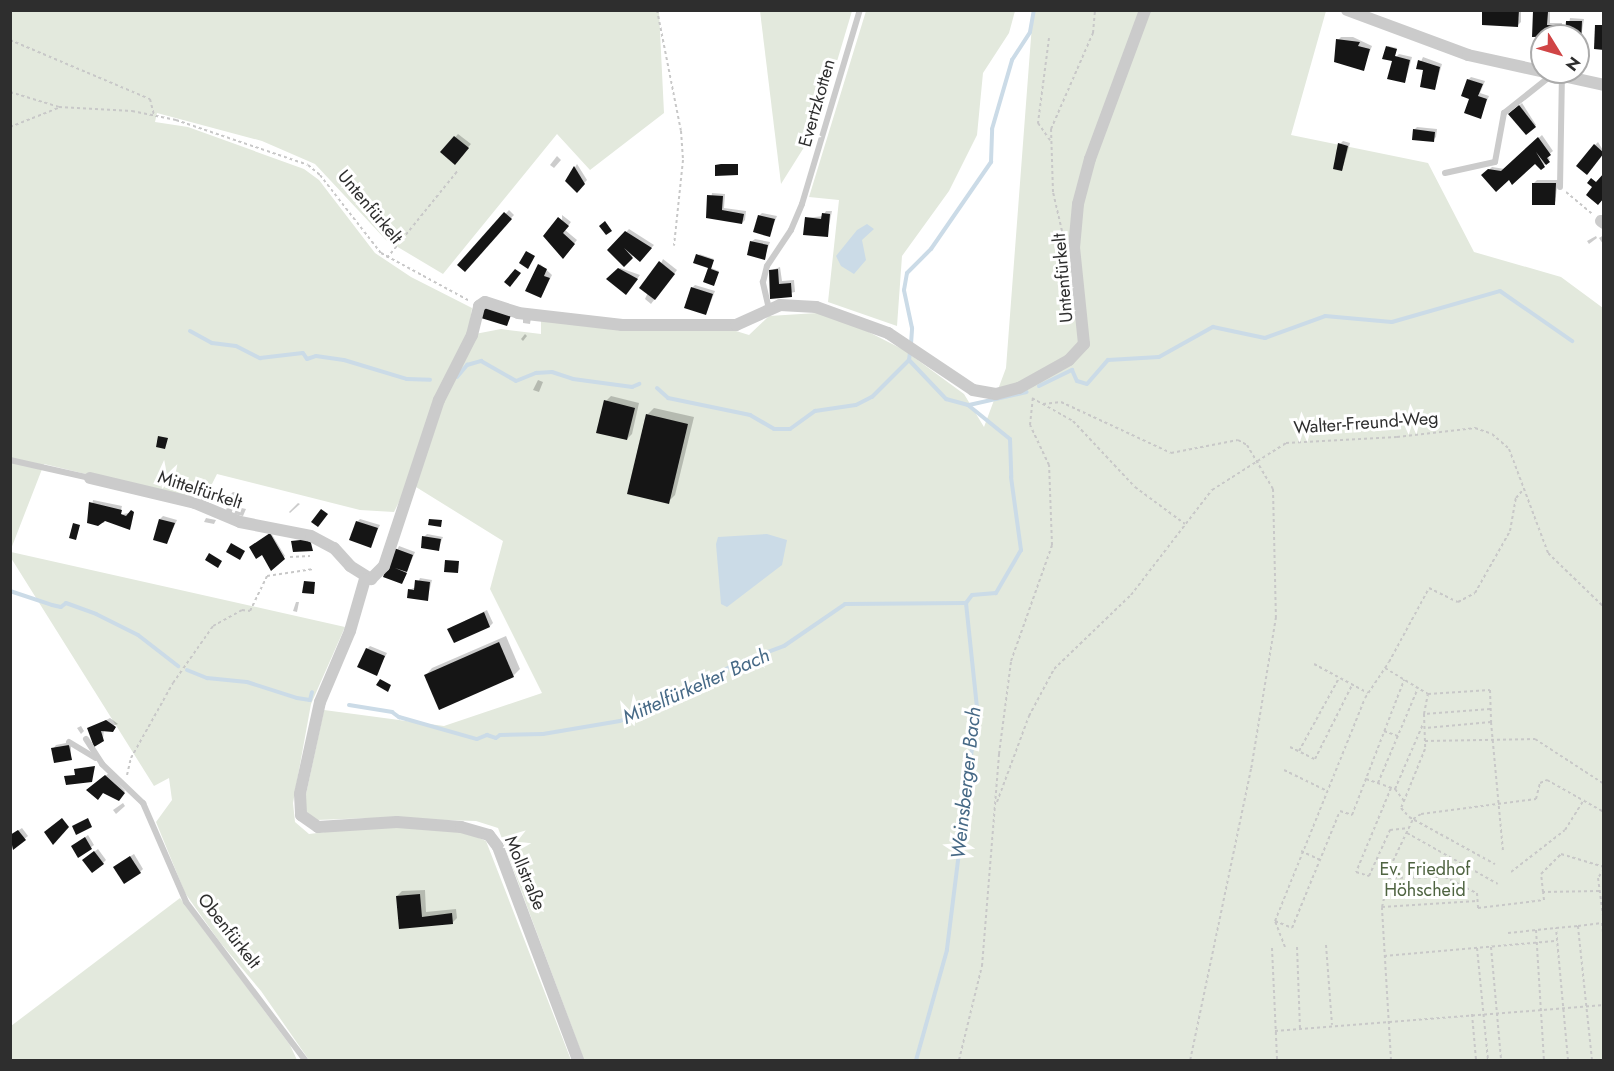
<!DOCTYPE html>
<html>
<head>
<meta charset="utf-8">
<style>
  body { margin:0 }
  #map { position:relative; width:1614px; height:1071px; overflow:hidden; background:#fff; font-family:Jost,sans-serif }
  div>[style] { position:absolute }
  [style*='--x'] { left:calc(var(--x)*1px); top:calc(var(--y)*1px); width:calc(var(--w)*1px); rotate:calc(var(--a)*1deg) }
  .green>* { inset:0; background:#e3e9dd }
  .water>* { inset:0; background:#cbdbe7 }
  .shadow>* { inset:0; background:#0003 }
  .stream>* { height:4px; margin:-2px; padding:0 2px; transform-origin:2px; border-radius:2px; background:#cbdbe7 }
  .building>* { inset:0; background:#151515 }
  .path>* { height:2px; margin-top:-1px; transform-origin:0; background:repeating-linear-gradient(90deg,#c8c8c8 0 3px,transparent 0 6px) }
  .lane>* { height:6px; margin:-3px; padding:0 3px; transform-origin:3px; border-radius:3px; background:#cbcbcb }
  .street>* { height:12px; margin:-6px; padding:0 6px; transform-origin:6px; border-radius:6px; background:#cbcbcb }
  span { translate:-50% -50%; white-space:nowrap; text-align:center; line-height:1.15; -webkit-text-stroke:6px #fff; paint-order:stroke }
  .street-label { font-size:18px; color:#2e2e2e }
  .park-label { font-size:18px; color:#4f6441 }
  .water-label { font-size:20px; color:#466986; font-style:italic }
  .frame { position:absolute; inset:0; border:12px solid #2e2e2e; pointer-events:none }
  .north { position:absolute; left:1530px; top:24px; width:60px; height:60px; box-sizing:border-box; background:#fff; border:2px solid #ababab; border-radius:50%; rotate:127deg; font-size:16px; font-weight:700; line-height:24px; text-align:center; color:#2e2e2e }
  .north::after { content:''; display:block; margin:auto; width:21px; height:27px; background:#d04546; clip-path:polygon(50% 0,100% 100%,50% 72%,0 100%) }
</style>
</head>
<body>
<div id="map">
  <div class="green">
    <div style="clip-path:polygon(11px 11px,659px 11px,664px 113px,590px 170px,557px 134px,443px 274px,386px 240px,315px 164px,262px 141px,157px 113px,155px 122px,188px 127px,304px 169px,319px 180px,375px 253px,411px 277px,472px 308px,469px 328px,416px 468px,394px 512px,360px 510px,217px 474px,203px 502px,44px 464px,11px 549px)"></div>
    <div style="clip-path:polygon(760px 11px,852px 11px,818px 125px,781px 184px)"></div>
    <div style="clip-path:polygon(866px 11px,1015px 11px,1009px 33px,983px 73px,977px 135px,949px 191px,902px 256px,897px 326px,828px 302px,839px 200px,809px 197px)"></div>
    <div style="clip-path:polygon(1033px 11px,1326px 11px,1291px 135px,1428px 163px,1474px 252px,1561px 277px,1603px 308px,1603px 1060px,584px 1060px,498px 828px,476px 821px,371px 818px,316px 820px,303px 808px,324px 710px,444px 726px,542px 693px,490px 589px,503px 541px,416px 487px,446px 393px,475px 334px,501px 329px,541px 334px,541px 319px,736px 331px,749px 335px,769px 316px,817px 313px,847px 321px,904px 350px,964px 394px,984px 427px,1006px 368px)"></div>
    <div style="clip-path:polygon(11px 552px,345px 627px,311px 704px,293px 803px,295px 822px,309px 834px,383px 825px,465px 832px,486px 841px,571px 1060px,309px 1060px,261px 991px,219px 941px,185px 893px,156px 822px,172px 800px,169px 778px,154px 786px,11px 558px)"></div>
    <div style="clip-path:polygon(180px 898px,290px 1045px,297px 1060px,11px 1060px,11px 1026px)"></div>
  </div>
  <div class="water">
    <div style="clip-path:polygon(867px 224px,874px 229px,862px 240px,866px 260px,854px 274px,841px 266px,836px 256px,857px 230px)"></div>
    <div style="clip-path:polygon(767px 534px,787px 540px,782px 565px,727px 607px,721px 604px,716px 544px,718px 537px)"></div>
  </div>
  <div class="shadow">
    <div style="clip-path:polygon(1484px 10px,1521px 10px,1521px 22px,1518px 25px)"></div>
    <div style="clip-path:polygon(1535px 10px,1550px 10px,1550px 23px,1562px 23px,1562px 32px,1533px 35px)"></div>
    <div style="clip-path:polygon(1570px 18px,1584px 19px,1580px 43px,1578px 36px,1567px 36px)"></div>
    <div style="clip-path:polygon(1341px 37px,1353px 37px,1372px 46px,1363px 69px,1338px 40px)"></div>
    <div style="clip-path:polygon(1388px 46px,1397px 48px,1394px 59px,1399px 54px,1412px 57px,1405px 82px,1389px 78px,1395px 60px,1384px 58px)"></div>
    <div style="clip-path:polygon(1423px 57px,1442px 64px,1435px 88px,1425px 69px,1418px 68px)"></div>
    <div style="clip-path:polygon(1471px 77px,1485px 81px,1480px 93px,1489px 96px,1480px 117px,1471px 98px,1468px 80px)"></div>
    <div style="clip-path:polygon(1522px 103px,1536px 125px,1526px 133px,1510px 114px)"></div>
    <div style="clip-path:polygon(1417px 127px,1437px 129px,1436px 137px,1433px 140px,1414px 130px)"></div>
    <div style="clip-path:polygon(458px 134px,471px 144px,455px 162px,442px 152px)"></div>
    <div style="clip-path:polygon(1542px 135px,1553px 151px,1547px 156px,1550px 159px,1541px 168px,1535px 161px,1509px 178px,1483px 175px,1492px 167px,1505px 169px)"></div>
    <div style="clip-path:polygon(1343px 141px,1350px 143px,1342px 170px,1340px 144px)"></div>
    <div style="clip-path:polygon(1598px 142px,1604px 152px,1589px 170px,1595px 145px)"></div>
    <div style="clip-path:polygon(557px 156px,561px 160px,554px 168px,550px 165px)"></div>
    <div style="clip-path:polygon(577px 164px,587px 180px,577px 191px,567px 181px)"></div>
    <div style="clip-path:polygon(1537px 180px,1558px 180px,1555px 203px,1534px 183px)"></div>
    <div style="clip-path:polygon(712px 193px,725px 194px,724px 208px,746px 211px,745px 220px,742px 223px,708px 217px)"></div>
    <div style="clip-path:polygon(509px 210px,514px 215px,465px 269px,459px 265px)"></div>
    <div style="clip-path:polygon(826px 211px,832px 211px,827px 235px,807px 218px,823px 216px)"></div>
    <div style="clip-path:polygon(762px 213px,777px 216px,769px 235px,759px 216px)"></div>
    <div style="clip-path:polygon(562px 215px,571px 222px,565px 230px,577px 240px,563px 257px)"></div>
    <div style="clip-path:polygon(629px 229px,654px 245px,640px 260px,634px 255px,624px 264px,609px 250px)"></div>
    <div style="clip-path:polygon(1604px 235px,1604px 243px,1603px 244px,1599px 238px)"></div>
    <div style="clip-path:polygon(1596px 236px,1597px 238px,1589px 244px,1587px 241px)"></div>
    <div style="clip-path:polygon(755px 239px,770px 242px,764px 258px,751px 242px)"></div>
    <div style="clip-path:polygon(699px 254px,714px 259px,711px 268px,719px 271px,714px 284px,710px 267px)"></div>
    <div style="clip-path:polygon(663px 259px,677px 270px,651px 304px,645px 299px)"></div>
    <div style="clip-path:polygon(540px 264px,552px 275px,543px 293px,539px 265px)"></div>
    <div style="clip-path:polygon(780px 267px,782px 281px,794px 280px,795px 292px,772px 297px,770px 271px)"></div>
    <div style="clip-path:polygon(620px 268px,640px 275px,629px 290px,608px 279px)"></div>
    <div style="clip-path:polygon(695px 285px,715px 291px,706px 314px,692px 288px)"></div>
    <div style="clip-path:polygon(531px 318px,530px 324px,523px 323px,523px 319px)"></div>
    <div style="clip-path:polygon(525px 334px,527px 336px,523px 341px,521px 339px)"></div>
    <div style="clip-path:polygon(538px 380px,543px 382px,539px 392px,533px 390px)"></div>
    <div style="clip-path:polygon(611px 396px,639px 403px,632px 434px,627px 439px,606px 401px)"></div>
    <div style="clip-path:polygon(654px 408px,694px 417px,675px 495px,668px 502px,647px 415px)"></div>
    <div style="clip-path:polygon(219px 494px,229px 496px,228px 500px,218px 499px)"></div>
    <div style="clip-path:polygon(93px 500px,122px 506px,118px 522px,123px 514px,134px 512px,131px 527px,105px 520px,104px 523px,89px 522px)"></div>
    <div style="clip-path:polygon(298px 503px,300px 504px,290px 513px,289px 512px)"></div>
    <div style="clip-path:polygon(237px 507px,246px 509px,243px 516px,234px 514px)"></div>
    <div style="clip-path:polygon(163px 516px,177px 520px,167px 542px,160px 519px)"></div>
    <div style="clip-path:polygon(206px 518px,216px 520px,214px 524px,204px 522px)"></div>
    <div style="clip-path:polygon(360px 519px,380px 525px,370px 546px,357px 522px)"></div>
    <div style="clip-path:polygon(271px 533px,285px 556px,271px 568px,263px 553px,251px 547px)"></div>
    <div style="clip-path:polygon(427px 534px,443px 537px,438px 549px,424px 537px)"></div>
    <div style="clip-path:polygon(399px 546px,415px 552px,402px 583px,385px 576px)"></div>
    <div style="clip-path:polygon(420px 578px,432px 580px,427px 600px,409px 590px,416px 587px)"></div>
    <div style="clip-path:polygon(296px 602px,299px 602px,297px 612px,293px 611px)"></div>
    <div style="clip-path:polygon(487px 610px,493px 623px,490px 626px,449px 629px)"></div>
    <div style="clip-path:polygon(506px 636px,520px 669px,513px 676px,426px 675px,432px 668px)"></div>
    <div style="clip-path:polygon(370px 646px,387px 653px,376px 674px,367px 649px)"></div>
    <div style="clip-path:polygon(110px 718px,118px 724px,104px 729px,103px 740px,89px 729px)"></div>
    <div style="clip-path:polygon(81px 726px,84px 731px,81px 734px,77px 728px)"></div>
    <div style="clip-path:polygon(71px 742px,71px 759px,53px 749px,56px 745px)"></div>
    <div style="clip-path:polygon(109px 773px,125px 791px,118px 800px,91px 787px)"></div>
    <div style="clip-path:polygon(123px 803px,125px 806px,116px 814px,113px 810px)"></div>
    <div style="clip-path:polygon(22px 828px,28px 836px,13px 848px,10px 836px)"></div>
    <div style="clip-path:polygon(88px 835px,94px 845px,79px 856px,76px 844px)"></div>
    <div style="clip-path:polygon(98px 849px,106px 860px,103px 863px,87px 857px)"></div>
    <div style="clip-path:polygon(134px 854px,143px 869px,140px 872px,118px 864px)"></div>
    <div style="clip-path:polygon(425px 890px,426px 912px,456px 909px,457px 918px,452px 923px,400px 927px,397px 896px,402px 891px)"></div>
  </div>
  <div class="stream">
    <div style="--x:190;--y:331;--w:25;--a:29"></div>
    <div style="--x:212;--y:343;--w:24;--a:7"></div>
    <div style="--x:236;--y:346;--w:27;--a:27"></div>
    <div style="--x:260;--y:358;--w:43;--a:-6.6"></div>
    <div style="--x:303;--y:353;--w:7;--a:56"></div>
    <div style="--x:307;--y:359;--w:9;--a:-18"></div>
    <div style="--x:316;--y:356;--w:28;--a:8"></div>
    <div style="--x:344;--y:360;--w:66;--a:16.8"></div>
    <div style="--x:407;--y:379;--w:23;--a:2"></div>
    <div style="--x:911;--y:344;--w:16;--a:-86"></div>
    <div style="--x:912;--y:328;--w:39;--a:-102"></div>
    <div style="--x:904;--y:290;--w:17;--a:-80"></div>
    <div style="--x:907;--y:273;--w:34;--a:-45"></div>
    <div style="--x:931;--y:249;--w:106;--a:-55.4"></div>
    <div style="--x:991;--y:162;--w:33;--a:-88"></div>
    <div style="--x:992;--y:129;--w:72;--a:-73.8"></div>
    <div style="--x:1012;--y:60;--w:33;--a:-57"></div>
    <div style="--x:1030;--y:32;--w:22;--a:-80"></div>
    <div style="--x:910;--y:352;--w:8;--a:97"></div>
    <div style="--x:909;--y:360;--w:54;--a:46.5"></div>
    <div style="--x:946;--y:399;--w:23;--a:15"></div>
    <div style="--x:968;--y:405;--w:54;--a:39"></div>
    <div style="--x:1010;--y:439;--w:38;--a:88"></div>
    <div style="--x:1011;--y:477;--w:74;--a:82.2"></div>
    <div style="--x:1021;--y:550;--w:50;--a:120.2"></div>
    <div style="--x:996;--y:593;--w:24;--a:175"></div>
    <div style="--x:972;--y:595;--w:10;--a:127"></div>
    <div style="--x:966;--y:603;--w:106;--a:84"></div>
    <div style="--x:977;--y:708;--w:244;--a:97.1"></div>
    <div style="--x:947;--y:950;--w:114;--a:105.7"></div>
    <div style="--x:457;--y:377;--w:16;--a:-50"></div>
    <div style="--x:467;--y:365;--w:15;--a:-16"></div>
    <div style="--x:481;--y:361;--w:40;--a:29.7"></div>
    <div style="--x:516;--y:381;--w:22;--a:-22"></div>
    <div style="--x:536;--y:373;--w:16;--a:-4"></div>
    <div style="--x:552;--y:372;--w:22;--a:18"></div>
    <div style="--x:573;--y:379;--w:60;--a:7.7"></div>
    <div style="--x:632;--y:387;--w:8;--a:-23"></div>
    <div style="--x:1039;--y:386;--w:37;--a:-26"></div>
    <div style="--x:1072;--y:370;--w:12;--a:66"></div>
    <div style="--x:1077;--y:381;--w:10;--a:17"></div>
    <div style="--x:1087;--y:384;--w:32;--a:-49"></div>
    <div style="--x:1108;--y:360;--w:51;--a:-3.4"></div>
    <div style="--x:1159;--y:357;--w:62;--a:-29.1"></div>
    <div style="--x:1213;--y:327;--w:53;--a:11.9"></div>
    <div style="--x:1265;--y:338;--w:64;--a:-20.1"></div>
    <div style="--x:1325;--y:316;--w:67;--a:5.1"></div>
    <div style="--x:1392;--y:322;--w:112;--a:-16"></div>
    <div style="--x:1500;--y:291;--w:88;--a:34.8"></div>
    <div style="--x:657;--y:388;--w:15;--a:42"></div>
    <div style="--x:668;--y:398;--w:84;--a:11.7"></div>
    <div style="--x:750;--y:415;--w:28;--a:30"></div>
    <div style="--x:774;--y:429;--w:16;--a:0"></div>
    <div style="--x:790;--y:429;--w:31;--a:-36"></div>
    <div style="--x:815;--y:411;--w:41;--a:-8.3"></div>
    <div style="--x:856;--y:405;--w:18;--a:-27"></div>
    <div style="--x:872;--y:397;--w:52;--a:-45"></div>
    <div style="--x:969;--y:405;--w:59;--a:-12.6"></div>
    <div style="--x:10;--y:591;--w:44;--a:18.4"></div>
    <div style="--x:52;--y:605;--w:9;--a:13"></div>
    <div style="--x:61;--y:607;--w:6;--a:-39"></div>
    <div style="--x:66;--y:603;--w:32;--a:20"></div>
    <div style="--x:96;--y:614;--w:47;--a:26.6"></div>
    <div style="--x:138;--y:635;--w:51;--a:37.8"></div>
    <div style="--x:187;--y:670;--w:22;--a:22"></div>
    <div style="--x:207;--y:678;--w:40;--a:5.7"></div>
    <div style="--x:247;--y:682;--w:52;--a:17.7"></div>
    <div style="--x:297;--y:698;--w:13;--a:9"></div>
    <div style="--x:310;--y:700;--w:8;--a:-76"></div>
    <div style="--x:349;--y:705;--w:44;--a:9.2"></div>
    <div style="--x:392;--y:712;--w:9;--a:36"></div>
    <div style="--x:399;--y:717;--w:81;--a:15.8"></div>
    <div style="--x:477;--y:739;--w:11;--a:-22"></div>
    <div style="--x:487;--y:735;--w:9;--a:18"></div>
    <div style="--x:496;--y:738;--w:5;--a:-37"></div>
    <div style="--x:500;--y:735;--w:43;--a:-1.3"></div>
    <div style="--x:543;--y:734;--w:78;--a:-9.6"></div>
    <div style="--x:620;--y:721;--w:52;--a:-21.6"></div>
    <div style="--x:668;--y:702;--w:75;--a:-29.6"></div>
    <div style="--x:733;--y:665;--w:54;--a:-20.4"></div>
    <div style="--x:784;--y:646;--w:74;--a:-34.5"></div>
    <div style="--x:845;--y:604;--w:121;--a:-0.5"></div>
  </div>
  <div class="building">
    <div style="clip-path:polygon(1482px 10px,1519px 10px,1518px 27px,1482px 25px)"></div>
    <div style="clip-path:polygon(1533px 11px,1548px 12px,1547px 25px,1560px 26px,1559px 36px,1532px 37px)"></div>
    <div style="clip-path:polygon(1566px 21px,1582px 21px,1581px 44px,1578px 36px,1565px 36px)"></div>
    <div style="clip-path:polygon(1595px 25px,1604px 25px,1604px 50px,1594px 49px)"></div>
    <div style="clip-path:polygon(1336px 39px,1360px 42px,1358px 46px,1370px 49px,1364px 71px,1334px 62px)"></div>
    <div style="clip-path:polygon(1386px 46px,1397px 49px,1395px 56px,1410px 60px,1405px 83px,1387px 79px,1392px 61px,1382px 59px)"></div>
    <div style="clip-path:polygon(1418px 60px,1440px 67px,1435px 90px,1420px 87px,1423px 70px,1416px 69px)"></div>
    <div style="clip-path:polygon(1467px 79px,1483px 84px,1478px 96px,1487px 99px,1481px 119px,1464px 113px,1469px 99px,1461px 96px)"></div>
    <div style="clip-path:polygon(1519px 105px,1536px 127px,1526px 135px,1508px 114px)"></div>
    <div style="clip-path:polygon(1413px 129px,1435px 132px,1434px 142px,1412px 140px)"></div>
    <div style="clip-path:polygon(454px 136px,469px 148px,455px 165px,440px 152px)"></div>
    <div style="clip-path:polygon(1538px 137px,1551px 155px,1547px 158px,1550px 162px,1546px 165px,1536px 152px,1545px 167px,1541px 170px,1535px 164px,1512px 185px,1509px 180px,1496px 192px,1481px 175px,1488px 169px,1501px 171px)"></div>
    <div style="clip-path:polygon(1338px 143px,1348px 146px,1342px 171px,1333px 169px)"></div>
    <div style="clip-path:polygon(1594px 144px,1604px 153px,1587px 175px,1576px 166px)"></div>
    <div style="clip-path:polygon(721px 164px,738px 164px,738px 175px,715px 176px,715px 165px)"></div>
    <div style="clip-path:polygon(574px 166px,585px 184px,577px 193px,565px 181px)"></div>
    <div style="clip-path:polygon(1604px 173px,1604px 198px,1598px 205px,1586px 195px,1592px 187px,1587px 183px,1591px 178px,1596px 182px)"></div>
    <div style="clip-path:polygon(1532px 183px,1556px 183px,1555px 205px,1532px 205px)"></div>
    <div style="clip-path:polygon(707px 195px,723px 196px,722px 210px,744px 214px,742px 224px,706px 218px)"></div>
    <div style="clip-path:polygon(504px 212px,512px 219px,465px 272px,457px 265px)"></div>
    <div style="clip-path:polygon(822px 213px,830px 214px,828px 237px,803px 235px,805px 217px,821px 219px)"></div>
    <div style="clip-path:polygon(758px 215px,775px 219px,770px 237px,753px 232px)"></div>
    <div style="clip-path:polygon(558px 217px,569px 226px,563px 233px,575px 244px,563px 259px,543px 236px)"></div>
    <div style="clip-path:polygon(605px 221px,612px 231px,606px 235px,599px 226px)"></div>
    <div style="clip-path:polygon(625px 231px,652px 248px,640px 262px,624px 248px,633px 258px,624px 267px,607px 250px)"></div>
    <div style="clip-path:polygon(750px 241px,768px 245px,765px 260px,747px 255px)"></div>
    <div style="clip-path:polygon(526px 251px,535px 256px,528px 269px,519px 263px)"></div>
    <div style="clip-path:polygon(696px 254px,714px 260px,711px 269px,719px 272px,714px 286px,703px 282px,708px 268px,693px 263px)"></div>
    <div style="clip-path:polygon(659px 261px,675px 274px,655px 300px,639px 288px)"></div>
    <div style="clip-path:polygon(538px 264px,547px 269px,544px 276px,550px 278px,541px 298px,525px 291px)"></div>
    <div style="clip-path:polygon(618px 268px,638px 279px,626px 295px,606px 279px)"></div>
    <div style="clip-path:polygon(515px 269px,521px 273px,510px 287px,504px 282px)"></div>
    <div style="clip-path:polygon(778px 269px,779px 284px,791px 283px,792px 297px,770px 299px,769px 270px)"></div>
    <div style="clip-path:polygon(691px 287px,713px 294px,706px 315px,684px 308px)"></div>
    <div style="clip-path:polygon(484px 307px,511px 315px,507px 326px,481px 318px)"></div>
    <div style="clip-path:polygon(604px 400px,635px 408px,627px 440px,596px 433px)"></div>
    <div style="clip-path:polygon(646px 414px,688px 424px,669px 504px,627px 494px)"></div>
    <div style="clip-path:polygon(158px 436px,168px 438px,165px 449px,156px 447px)"></div>
    <div style="clip-path:polygon(89px 502px,122px 510px,121px 514px,126px 516px,131px 510px,134px 512px,130px 530px,105px 521px,98px 526px,87px 523px)"></div>
    <div style="clip-path:polygon(321px 509px,328px 514px,318px 527px,311px 522px)"></div>
    <div style="clip-path:polygon(159px 519px,175px 523px,167px 544px,153px 540px)"></div>
    <div style="clip-path:polygon(429px 519px,442px 520px,441px 527px,428px 525px)"></div>
    <div style="clip-path:polygon(356px 521px,378px 528px,371px 548px,349px 540px)"></div>
    <div style="clip-path:polygon(73px 523px,80px 525px,76px 540px,69px 538px)"></div>
    <div style="clip-path:polygon(270px 533px,285px 559px,271px 571px,262px 555px,256px 559px,249px 547px)"></div>
    <div style="clip-path:polygon(422px 536px,441px 539px,439px 551px,421px 548px)"></div>
    <div style="clip-path:polygon(310px 539px,313px 551px,293px 552px,291px 541px)"></div>
    <div style="clip-path:polygon(231px 543px,245px 551px,240px 560px,226px 552px)"></div>
    <div style="clip-path:polygon(394px 548px,413px 555px,407px 572px,395px 568px,407px 573px,402px 584px,383px 577px)"></div>
    <div style="clip-path:polygon(209px 553px,222px 561px,218px 568px,205px 560px)"></div>
    <div style="clip-path:polygon(445px 560px,459px 561px,458px 573px,444px 572px)"></div>
    <div style="clip-path:polygon(415px 580px,430px 582px,428px 601px,407px 598px,408px 589px,414px 590px)"></div>
    <div style="clip-path:polygon(304px 581px,315px 582px,314px 594px,302px 593px)"></div>
    <div style="clip-path:polygon(484px 612px,490px 627px,454px 643px,447px 629px)"></div>
    <div style="clip-path:polygon(499px 642px,514px 677px,439px 710px,424px 675px)"></div>
    <div style="clip-path:polygon(366px 648px,385px 656px,377px 676px,357px 667px)"></div>
    <div style="clip-path:polygon(380px 679px,391px 685px,388px 692px,376px 685px)"></div>
    <div style="clip-path:polygon(106px 720px,116px 727px,113px 732px,101px 731px,104px 741px,94px 747px,87px 728px)"></div>
    <div style="clip-path:polygon(69px 745px,72px 760px,54px 763px,51px 748px)"></div>
    <div style="clip-path:polygon(95px 766px,92px 782px,66px 785px,64px 776px,75px 775px,74px 769px)"></div>
    <div style="clip-path:polygon(105px 775px,125px 793px,119px 801px,103px 793px,98px 800px,86px 790px)"></div>
    <div style="clip-path:polygon(62px 818px,69px 827px,53px 845px,44px 832px)"></div>
    <div style="clip-path:polygon(88px 818px,92px 827px,76px 835px,72px 826px)"></div>
    <div style="clip-path:polygon(18px 830px,26px 840px,13px 850px,10px 835px)"></div>
    <div style="clip-path:polygon(85px 837px,92px 849px,78px 858px,71px 846px)"></div>
    <div style="clip-path:polygon(94px 851px,104px 864px,92px 873px,82px 860px)"></div>
    <div style="clip-path:polygon(130px 856px,141px 873px,124px 884px,113px 867px)"></div>
    <div style="clip-path:polygon(420px 894px,422px 917px,452px 913px,453px 924px,399px 929px,396px 896px)"></div>
  </div>
  <div class="path">
    <div style="--x:657;--y:10;--w:123;--a:78.8"></div>
    <div style="--x:681;--y:131;--w:29;--a:86"></div>
    <div style="--x:683;--y:160;--w:86;--a:96"></div>
    <div style="--x:1049;--y:38;--w:86;--a:97.4"></div>
    <div style="--x:1038;--y:123;--w:21;--a:55"></div>
    <div style="--x:10;--y:40;--w:152;--a:22.9"></div>
    <div style="--x:150;--y:99;--w:16;--a:76"></div>
    <div style="--x:10;--y:92;--w:51;--a:17"></div>
    <div style="--x:59;--y:107;--w:73;--a:3.1"></div>
    <div style="--x:132;--y:111;--w:45;--a:11.6"></div>
    <div style="--x:176;--y:120;--w:139;--a:18.8"></div>
    <div style="--x:308;--y:165;--w:16;--a:40"></div>
    <div style="--x:320;--y:175;--w:99;--a:52"></div>
    <div style="--x:381;--y:253;--w:99;--a:28.4"></div>
    <div style="--x:10;--y:127;--w:52;--a:-21.6"></div>
    <div style="--x:1566;--y:192;--w:34;--a:40"></div>
    <div style="--x:1062;--y:231;--w:40;--a:-103"></div>
    <div style="--x:1053;--y:192;--w:63;--a:-91.8"></div>
    <div style="--x:1051;--y:129;--w:105;--a:-66.4"></div>
    <div style="--x:1093;--y:33;--w:23;--a:-85"></div>
    <div style="--x:387;--y:258;--w:114;--a:-51"></div>
    <div style="--x:1032;--y:398;--w:47;--a:29.3"></div>
    <div style="--x:1073;--y:421;--w:91;--a:46.8"></div>
    <div style="--x:1135;--y:487;--w:62;--a:36.5"></div>
    <div style="--x:1043;--y:404;--w:18;--a:-6"></div>
    <div style="--x:1061;--y:402;--w:121;--a:24.9"></div>
    <div style="--x:1171;--y:453;--w:68;--a:-11"></div>
    <div style="--x:1238;--y:440;--w:10;--a:29"></div>
    <div style="--x:1247;--y:445;--w:51;--a:59.4"></div>
    <div style="--x:1273;--y:489;--w:128;--a:88.7"></div>
    <div style="--x:1276;--y:617;--w:154;--a:99.3"></div>
    <div style="--x:1251;--y:769;--w:297;--a:101.8"></div>
    <div style="--x:290;--y:557;--w:20;--a:-3"></div>
    <div style="--x:1314;--y:664;--w:61;--a:28.2"></div>
    <div style="--x:1385;--y:668;--w:50;--a:31.2"></div>
    <div style="--x:1490;--y:709;--w:66;--a:175.7"></div>
    <div style="--x:1424;--y:714;--w:35;--a:88"></div>
    <div style="--x:1425;--y:749;--w:64;--a:112.1"></div>
    <div style="--x:1401;--y:808;--w:12;--a:48"></div>
    <div style="--x:1409;--y:817;--w:98;--a:28.7"></div>
    <div style="--x:1424;--y:714;--w:20;--a:-79"></div>
    <div style="--x:1428;--y:694;--w:62;--a:-3.7"></div>
    <div style="--x:1490;--y:690;--w:32;--a:88"></div>
    <div style="--x:1491;--y:722;--w:66;--a:174.8"></div>
    <div style="--x:1491;--y:722;--w:131;--a:84.7"></div>
    <div style="--x:1384;--y:731;--w:15;--a:20"></div>
    <div style="--x:1425;--y:741;--w:110;--a:-1"></div>
    <div style="--x:1535;--y:739;--w:82;--a:33.1"></div>
    <div style="--x:1290;--y:747;--w:28;--a:26"></div>
    <div style="--x:1315;--y:759;--w:83;--a:-63.4"></div>
    <div style="--x:1299;--y:751;--w:83;--a:-61.3"></div>
    <div style="--x:1284;--y:770;--w:46;--a:26"></div>
    <div style="--x:127;--y:775;--w:17;--a:-77"></div>
    <div style="--x:131;--y:758;--w:86;--a:-60.8"></div>
    <div style="--x:173;--y:683;--w:70;--a:-54.9"></div>
    <div style="--x:213;--y:626;--w:33;--a:-29"></div>
    <div style="--x:242;--y:610;--w:8;--a:7"></div>
    <div style="--x:250;--y:611;--w:39;--a:-64"></div>
    <div style="--x:267;--y:576;--w:47;--a:-8.7"></div>
    <div style="--x:1366;--y:779;--w:31;--a:19"></div>
    <div style="--x:1395;--y:789;--w:15;--a:53"></div>
    <div style="--x:1378;--y:783;--w:103;--a:-67.2"></div>
    <div style="--x:1391;--y:788;--w:91;--a:112.6"></div>
    <div style="--x:1356;--y:872;--w:14;--a:17"></div>
    <div style="--x:1369;--y:876;--w:51;--a:-65.5"></div>
    <div style="--x:1390;--y:830;--w:19;--a:-6"></div>
    <div style="--x:1395;--y:789;--w:71;--a:-66.7"></div>
    <div style="--x:997;--y:802;--w:92;--a:-69.6"></div>
    <div style="--x:1029;--y:716;--w:53;--a:-62"></div>
    <div style="--x:1054;--y:669;--w:107;--a:-43.9"></div>
    <div style="--x:1131;--y:595;--w:133;--a:-52.4"></div>
    <div style="--x:1212;--y:490;--w:88;--a:-32.4"></div>
    <div style="--x:1286;--y:443;--w:111;--a:-3.1"></div>
    <div style="--x:1397;--y:437;--w:79;--a:-6.6"></div>
    <div style="--x:1475;--y:428;--w:18;--a:19"></div>
    <div style="--x:1492;--y:434;--w:23;--a:41"></div>
    <div style="--x:1509;--y:449;--w:111;--a:69.4"></div>
    <div style="--x:1548;--y:553;--w:78;--a:44"></div>
    <div style="--x:1407;--y:833;--w:104;--a:29.3"></div>
    <div style="--x:1301;--y:851;--w:21;--a:25"></div>
    <div style="--x:1604;--y:869;--w:11;--a:124"></div>
    <div style="--x:1598;--y:878;--w:45;--a:82.4"></div>
    <div style="--x:1511;--y:872;--w:68;--a:-37.9"></div>
    <div style="--x:1565;--y:830;--w:36;--a:-58"></div>
    <div style="--x:1388;--y:878;--w:57;--a:-1"></div>
    <div style="--x:1445;--y:877;--w:36;--a:27"></div>
    <div style="--x:1477;--y:893;--w:15;--a:86"></div>
    <div style="--x:1478;--y:908;--w:66;--a:-6.9"></div>
    <div style="--x:1544;--y:900;--w:8;--a:-97"></div>
    <div style="--x:1599;--y:891;--w:56;--a:179"></div>
    <div style="--x:1543;--y:892;--w:18;--a:-96"></div>
    <div style="--x:1541;--y:874;--w:28;--a:-45"></div>
    <div style="--x:1561;--y:854;--w:45;--a:16.8"></div>
    <div style="--x:1382;--y:907;--w:95;--a:-3.6"></div>
    <div style="--x:1275;--y:921;--w:18;--a:22"></div>
    <div style="--x:1292;--y:928;--w:126;--a:-67.7"></div>
    <div style="--x:1340;--y:811;--w:13;--a:18"></div>
    <div style="--x:1352;--y:815;--w:145;--a:-68.9"></div>
    <div style="--x:1536;--y:930;--w:130;--a:86.5"></div>
    <div style="--x:1508;--y:933;--w:48;--a:-5.9"></div>
    <div style="--x:1326;--y:945;--w:80;--a:85.7"></div>
    <div style="--x:1285;--y:947;--w:28;--a:-111"></div>
    <div style="--x:1275;--y:921;--w:240;--a:-68"></div>
    <div style="--x:1365;--y:698;--w:43;--a:-56.3"></div>
    <div style="--x:1389;--y:662;--w:84;--a:-61.6"></div>
    <div style="--x:1429;--y:588;--w:32;--a:26"></div>
    <div style="--x:1458;--y:602;--w:19;--a:-28"></div>
    <div style="--x:1475;--y:593;--w:71;--a:-60.6"></div>
    <div style="--x:1510;--y:531;--w:34;--a:-80"></div>
    <div style="--x:1516;--y:498;--w:11;--a:-49"></div>
    <div style="--x:1297;--y:947;--w:81;--a:87.9"></div>
    <div style="--x:1491;--y:947;--w:113;--a:84.9"></div>
    <div style="--x:1272;--y:948;--w:112;--a:87.4"></div>
    <div style="--x:1477;--y:948;--w:113;--a:84.4"></div>
    <div style="--x:1384;--y:956;--w:174;--a:-5"></div>
    <div style="--x:1472;--y:1014;--w:46;--a:85"></div>
    <div style="--x:1275;--y:1031;--w:330;--a:-4.5"></div>
    <div style="--x:959;--y:1060;--w:97;--a:-76.3"></div>
    <div style="--x:982;--y:966;--w:213;--a:-85.4"></div>
    <div style="--x:999;--y:754;--w:94;--a:-82.6"></div>
    <div style="--x:1011;--y:661;--w:123;--a:-70.5"></div>
    <div style="--x:1052;--y:545;--w:80;--a:-92.1"></div>
    <div style="--x:1049;--y:465;--w:44;--a:-115.4"></div>
    <div style="--x:1030;--y:425;--w:29;--a:-84"></div>
    <div style="--x:1391;--y:1060;--w:153;--a:-93.4"></div>
    <div style="--x:1382;--y:907;--w:47;--a:-76.6"></div>
    <div style="--x:1393;--y:861;--w:47;--a:-64.5"></div>
    <div style="--x:1413;--y:819;--w:9;--a:-32"></div>
    <div style="--x:1421;--y:814;--w:116;--a:-7.4"></div>
    <div style="--x:1536;--y:799;--w:16;--a:-76"></div>
    <div style="--x:1540;--y:783;--w:8;--a:-23"></div>
    <div style="--x:1547;--y:780;--w:65;--a:29.3"></div>
    <div style="--x:1568;--y:1060;--w:133;--a:-95.2"></div>
    <div style="--x:1556;--y:928;--w:22;--a:-5"></div>
    <div style="--x:1592;--y:1060;--w:135;--a:-96"></div>
    <div style="--x:1578;--y:926;--w:24;--a:-7"></div>
    <div style="--x:1602;--y:923;--w:19;--a:84"></div>
  </div>
  <div class="lane">
    <div style="--x:1445;--y:173;--w:51;--a:-12.4"></div>
    <div style="--x:1495;--y:162;--w:50;--a:-79.6"></div>
    <div style="--x:1504;--y:113;--w:63;--a:-38.5"></div>
    <div style="--x:1560;--y:187;--w:111;--a:-89"></div>
    <div style="--x:769;--y:309;--w:28;--a:-103"></div>
    <div style="--x:763;--y:282;--w:16;--a:-76"></div>
    <div style="--x:767;--y:266;--w:43;--a:-56.3"></div>
    <div style="--x:791;--y:230;--w:28;--a:-67"></div>
    <div style="--x:802;--y:204;--w:202;--a:-73.4"></div>
    <div style="--x:10;--y:460;--w:82;--a:12.7"></div>
    <div style="--x:227;--y:517;--w:23;--a:-72"></div>
    <div style="--x:86;--y:739;--w:30;--a:57"></div>
    <div style="--x:102;--y:764;--w:57;--a:43.6"></div>
    <div style="--x:143;--y:803;--w:108;--a:66.5"></div>
    <div style="--x:186;--y:902;--w:198;--a:53"></div>
    <div style="--x:69;--y:742;--w:31;--a:31"></div>
  </div>
  <div class="street">
    <div style="--x:1347;--y:10;--w:129;--a:20.4"></div>
    <div style="--x:1468;--y:55;--w:139;--a:12.4"></div>
    <div style="--x:1601;--y:221;--w:4;--a:34"></div>
    <div style="--x:90;--y:478;--w:108;--a:13.4"></div>
    <div style="--x:195;--y:503;--w:49;--a:22.9"></div>
    <div style="--x:240;--y:522;--w:72;--a:11.2"></div>
    <div style="--x:311;--y:536;--w:26;--a:28"></div>
    <div style="--x:334;--y:548;--w:24;--a:48"></div>
    <div style="--x:350;--y:566;--w:25;--a:32"></div>
    <div style="--x:371;--y:579;--w:18;--a:-45"></div>
    <div style="--x:384;--y:566;--w:175;--a:-71.7"></div>
    <div style="--x:439;--y:400;--w:73;--a:-63.1"></div>
    <div style="--x:472;--y:335;--w:30;--a:-76"></div>
    <div style="--x:479;--y:306;--w:7;--a:-34"></div>
    <div style="--x:485;--y:302;--w:35;--a:18"></div>
    <div style="--x:518;--y:313;--w:105;--a:6.6"></div>
    <div style="--x:622;--y:325;--w:114;--a:0"></div>
    <div style="--x:736;--y:325;--w:48;--a:-24.4"></div>
    <div style="--x:780;--y:305;--w:36;--a:3"></div>
    <div style="--x:816;--y:307;--w:77;--a:19.9"></div>
    <div style="--x:888;--y:333;--w:102;--a:33.8"></div>
    <div style="--x:973;--y:390;--w:23;--a:10"></div>
    <div style="--x:996;--y:394;--w:24;--a:-15"></div>
    <div style="--x:1019;--y:388;--w:57;--a:-29.2"></div>
    <div style="--x:1069;--y:360;--w:22;--a:-47"></div>
    <div style="--x:1084;--y:344;--w:97;--a:-95.9"></div>
    <div style="--x:1074;--y:248;--w:44;--a:-84.8"></div>
    <div style="--x:1078;--y:204;--w:47;--a:-75.1"></div>
    <div style="--x:1090;--y:159;--w:159;--a:-69.7"></div>
    <div style="--x:365;--y:579;--w:54;--a:106.1"></div>
    <div style="--x:350;--y:631;--w:77;--a:112.9"></div>
    <div style="--x:320;--y:702;--w:94;--a:102.3"></div>
    <div style="--x:300;--y:794;--w:21;--a:87"></div>
    <div style="--x:301;--y:815;--w:21;--a:35"></div>
    <div style="--x:318;--y:827;--w:79;--a:-3.6"></div>
    <div style="--x:397;--y:822;--w:64;--a:4.5"></div>
    <div style="--x:461;--y:827;--w:29;--a:16"></div>
    <div style="--x:489;--y:835;--w:15;--a:53"></div>
    <div style="--x:498;--y:847;--w:228;--a:69.4"></div>
  </div>
  <div class="street-label">
    <span style="left:817px;top:103px;rotate:-74deg">Evertzkotten</span>
    <span style="left:370px;top:207px;rotate:50deg">Untenfürkelt</span>
    <span style="left:1063px;top:278px;rotate:-95deg">Untenfürkelt</span>
    <span style="left:1366px;top:423px;rotate:-4deg">Walter-Freund-Weg</span>
    <span style="left:200px;top:490px;rotate:18deg">Mittelfürkelt</span>
    <span style="left:525px;top:873px;rotate:67deg">Mollstraße</span>
    <span style="left:229px;top:931px;rotate:52deg">Obenfürkelt</span>
  </div>
  <div class="park-label">
    <span style="left:1425px;top:880px">Ev. Friedhof<br>Höhscheid</span>
  </div>
  <div class="water-label">
    <span style="left:696px;top:686px;rotate:-24deg">Mittelfürkelter Bach</span>
    <span style="left:966px;top:783px;rotate:-84deg">Weinsberger Bach</span>
  </div>
  <div class="frame"></div>
  <div class="north">N</div>
</div>
</body>
</html>
